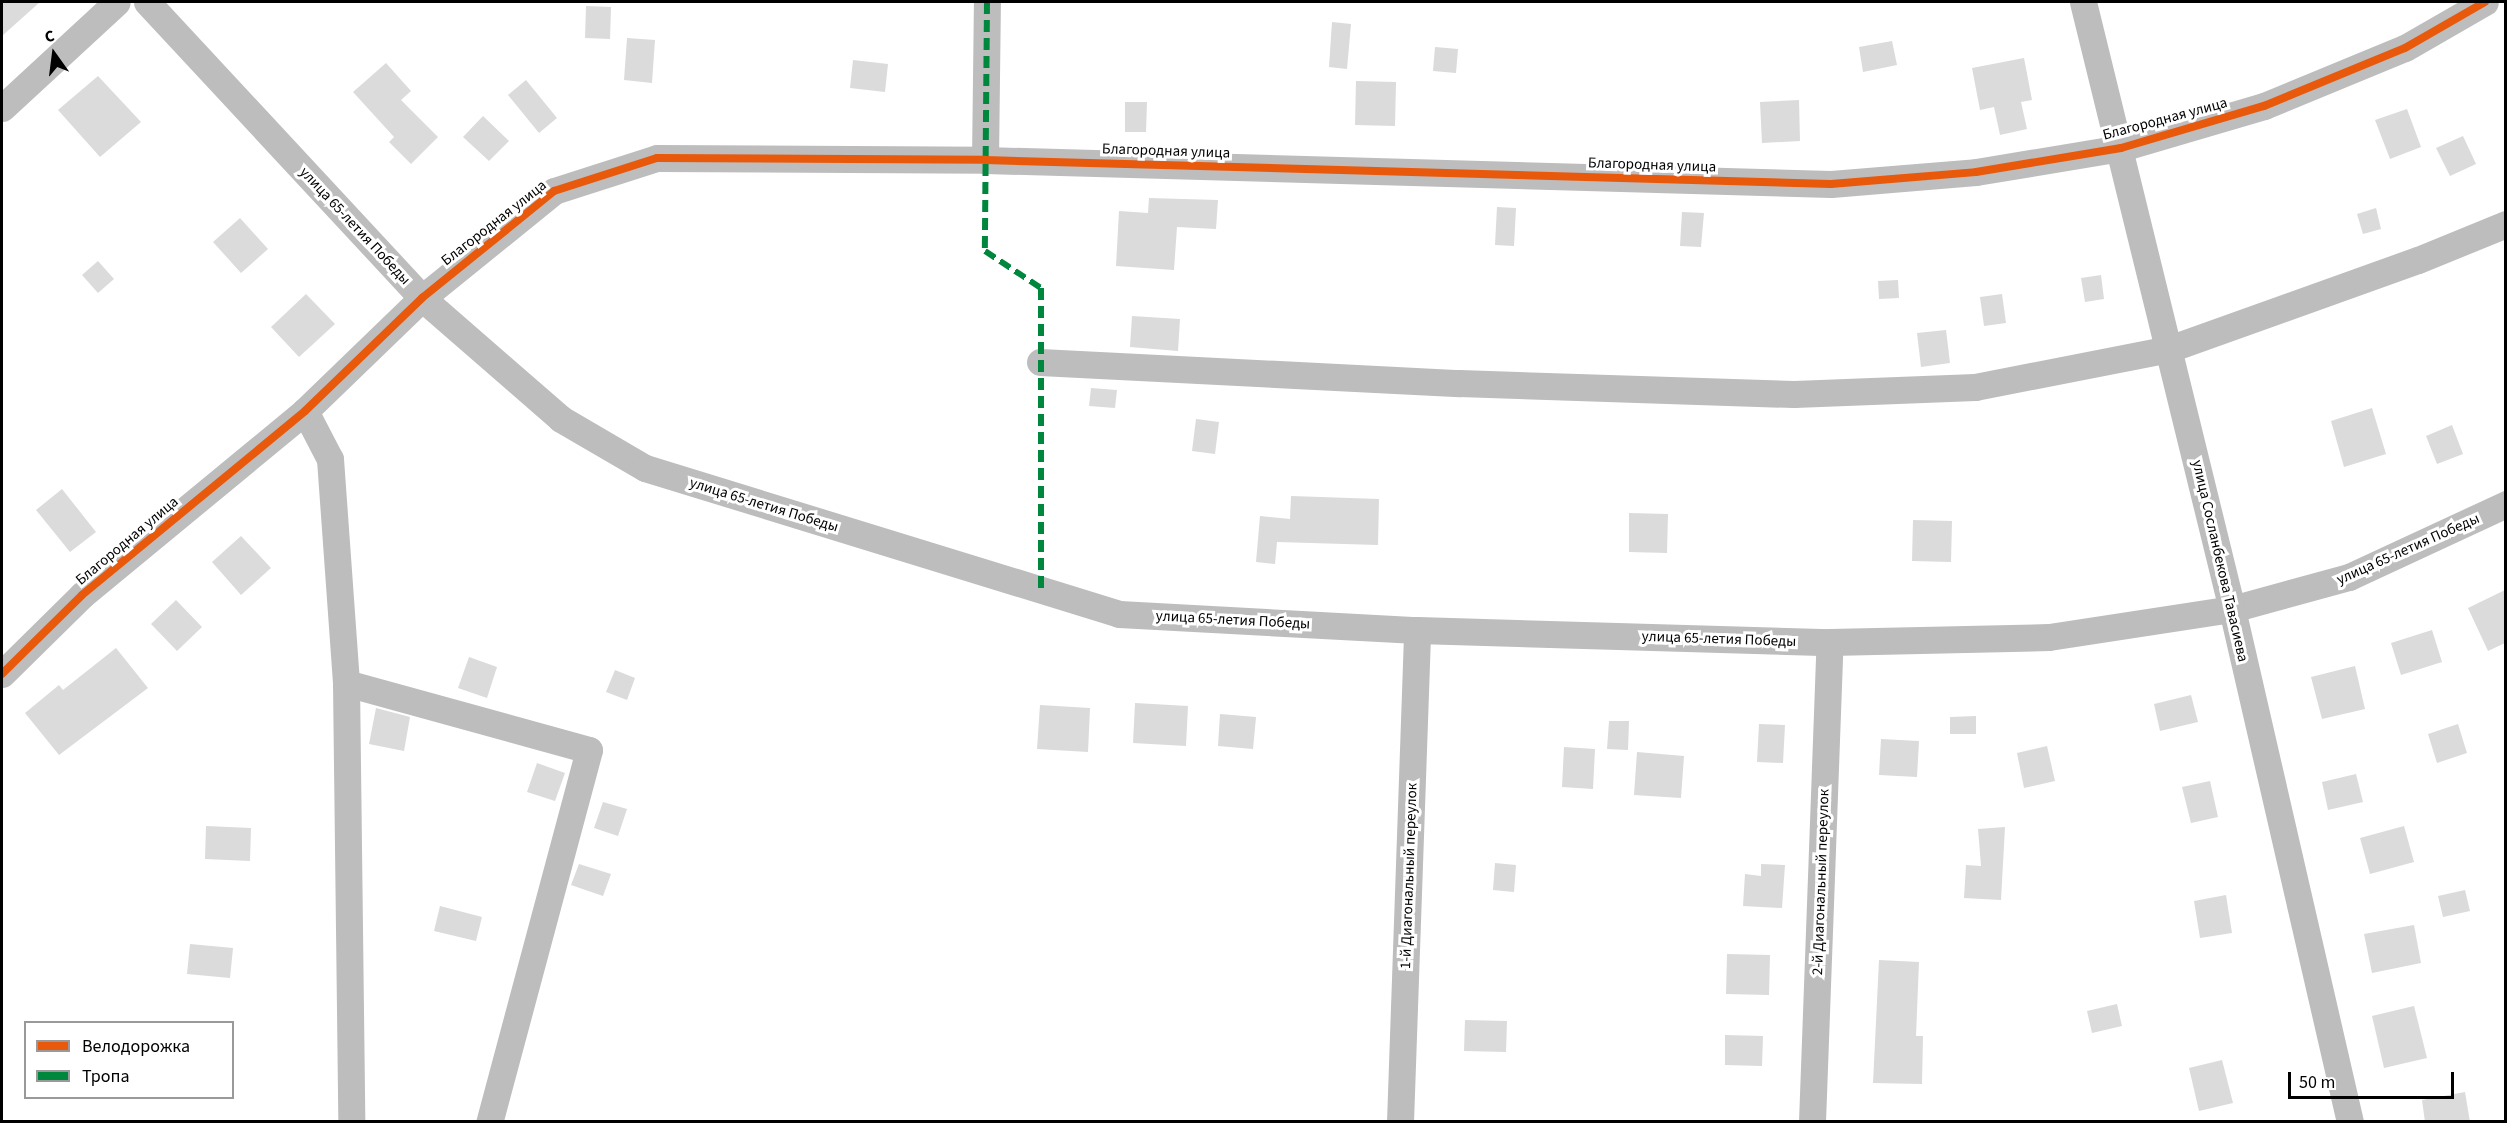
<!DOCTYPE html>
<html>
<head>
<meta charset="utf-8">
<style>
  body { margin:0 }
  #map { position:relative; width:2507px; height:1123px; overflow:hidden; background:#fff; font-family:"Source Sans 3",sans-serif }
  div>[style] { position:absolute }
  [style*='--x'] { left:calc(var(--x)*1px); top:calc(var(--y)*1px); width:calc(var(--w)*1px); rotate:calc(var(--a)*1deg) }
  .building>* { inset:0; background:#dbdbdb }
  .street>* { height:27px; margin:-13.5px; padding:0 13.5px; transform-origin:13.5px; border-radius:13.5px; background:#bdbdbd }
  .quiet>* { height:6px; margin-top:-3px; transform-origin:0; background:repeating-linear-gradient(90deg,#00873e 0 12px,transparent 0 18px) }
  .cycleway>* { height:8px; margin:-4px; padding:0 4px; transform-origin:4px; border-radius:4px; background:#e8590c }
  span { translate:-50% -50%; white-space:nowrap; text-align:center; line-height:1.15; -webkit-text-stroke:6px #fff; paint-order:stroke }
  .street-label { font-size:15px; color:#000 }
  .frame { position:absolute; inset:0; border:3px solid #000; pointer-events:none }
  .legend { position:absolute; left:24px; top:1021px; width:210px; height:78px; box-sizing:border-box; background:#fff; border:2px solid #999; margin:0; padding:8px 10px; list-style:none; font-size:18px; color:#000 }
  .legend li { display:flex; align-items:center; gap:12px; height:30px }
  .legend b { width:30px; border:2px solid #999 }
  .north { position:absolute; left:24px; top:24px; width:60px; height:60px; -webkit-text-stroke:4px #fff; paint-order:stroke; rotate:346deg; font-size:16px; font-weight:700; line-height:24px; text-align:center; color:#000 }
  .north::after { content:''; display:block; margin:auto; width:21px; height:27px; background:#000; clip-path:polygon(50% 0,100% 100%,50% 72%,0 100%) }
  .scale { position:absolute; left:2288px; top:1072px; width:166px; height:27px; box-sizing:border-box; border:3px solid #000; border-top:0; padding-left:8px; font-size:18px; line-height:21px; white-space:nowrap; color:#000; -webkit-text-stroke:4px #fff; paint-order:stroke }
</style>
</head>
<body>
<div id="map">
  <div class="building">
    <div style="clip-path:polygon(2px 2px,40px 2px,2px 36px)"></div>
    <div style="clip-path:polygon(586px 6px,611px 7px,610px 39px,585px 38px)"></div>
    <div style="clip-path:polygon(1332px 22px,1351px 24px,1347px 69px,1329px 67px)"></div>
    <div style="clip-path:polygon(627px 38px,655px 40px,652px 83px,624px 80px)"></div>
    <div style="clip-path:polygon(1892px 41px,1897px 65px,1863px 72px,1859px 47px)"></div>
    <div style="clip-path:polygon(1435px 47px,1458px 49px,1456px 73px,1433px 71px)"></div>
    <div style="clip-path:polygon(2024px 58px,2032px 100px,2021px 102px,2027px 129px,2000px 135px,1994px 107px,1980px 110px,1972px 68px)"></div>
    <div style="clip-path:polygon(853px 60px,888px 64px,885px 92px,850px 88px)"></div>
    <div style="clip-path:polygon(386px 63px,411px 91px,401px 100px,438px 137px,411px 164px,389px 142px,394px 137px,353px 92px)"></div>
    <div style="clip-path:polygon(98px 76px,141px 122px,100px 157px,58px 110px)"></div>
    <div style="clip-path:polygon(526px 80px,557px 118px,539px 133px,508px 95px)"></div>
    <div style="clip-path:polygon(1356px 81px,1396px 82px,1395px 126px,1355px 125px)"></div>
    <div style="clip-path:polygon(1799px 100px,1800px 141px,1762px 143px,1760px 102px)"></div>
    <div style="clip-path:polygon(1125px 102px,1147px 102px,1146px 132px,1125px 132px)"></div>
    <div style="clip-path:polygon(2407px 109px,2421px 147px,2390px 159px,2375px 120px)"></div>
    <div style="clip-path:polygon(483px 116px,509px 141px,489px 161px,463px 137px)"></div>
    <div style="clip-path:polygon(2463px 136px,2476px 164px,2450px 176px,2436px 148px)"></div>
    <div style="clip-path:polygon(1149px 198px,1218px 200px,1216px 229px,1177px 227px,1174px 270px,1116px 266px,1119px 211px,1148px 213px)"></div>
    <div style="clip-path:polygon(1497px 207px,1516px 208px,1514px 246px,1495px 245px)"></div>
    <div style="clip-path:polygon(2376px 208px,2381px 229px,2363px 234px,2357px 214px)"></div>
    <div style="clip-path:polygon(1682px 212px,1704px 213px,1701px 247px,1680px 246px)"></div>
    <div style="clip-path:polygon(240px 218px,268px 249px,241px 273px,213px 242px)"></div>
    <div style="clip-path:polygon(98px 261px,114px 279px,98px 293px,82px 275px)"></div>
    <div style="clip-path:polygon(2101px 275px,2104px 299px,2085px 302px,2081px 278px)"></div>
    <div style="clip-path:polygon(1898px 280px,1899px 298px,1879px 299px,1878px 281px)"></div>
    <div style="clip-path:polygon(306px 294px,335px 324px,299px 357px,271px 327px)"></div>
    <div style="clip-path:polygon(2002px 294px,2006px 323px,1984px 326px,1980px 297px)"></div>
    <div style="clip-path:polygon(1132px 316px,1180px 319px,1178px 351px,1130px 347px)"></div>
    <div style="clip-path:polygon(1946px 330px,1950px 363px,1921px 367px,1917px 333px)"></div>
    <div style="clip-path:polygon(1091px 388px,1117px 390px,1115px 408px,1089px 406px)"></div>
    <div style="clip-path:polygon(2372px 408px,2386px 454px,2344px 467px,2331px 421px)"></div>
    <div style="clip-path:polygon(1196px 419px,1219px 422px,1215px 454px,1192px 451px)"></div>
    <div style="clip-path:polygon(2452px 425px,2463px 454px,2437px 464px,2426px 436px)"></div>
    <div style="clip-path:polygon(62px 489px,96px 532px,70px 552px,36px 510px)"></div>
    <div style="clip-path:polygon(1291px 496px,1379px 499px,1378px 545px,1277px 542px,1275px 564px,1256px 562px,1260px 516px,1290px 519px)"></div>
    <div style="clip-path:polygon(1629px 513px,1668px 514px,1667px 553px,1629px 552px)"></div>
    <div style="clip-path:polygon(1913px 520px,1952px 521px,1951px 562px,1912px 561px)"></div>
    <div style="clip-path:polygon(241px 536px,271px 568px,241px 595px,212px 562px)"></div>
    <div style="clip-path:polygon(2505px 590px,2505px 643px,2488px 651px,2468px 608px)"></div>
    <div style="clip-path:polygon(176px 600px,202px 627px,177px 651px,151px 624px)"></div>
    <div style="clip-path:polygon(2432px 630px,2442px 662px,2401px 675px,2391px 643px)"></div>
    <div style="clip-path:polygon(116px 648px,148px 688px,59px 755px,25px 713px,59px 685px,63px 690px)"></div>
    <div style="clip-path:polygon(469px 657px,497px 667px,487px 698px,458px 688px)"></div>
    <div style="clip-path:polygon(2355px 666px,2365px 709px,2322px 719px,2311px 677px)"></div>
    <div style="clip-path:polygon(615px 670px,635px 678px,627px 700px,606px 692px)"></div>
    <div style="clip-path:polygon(2191px 695px,2198px 722px,2160px 731px,2154px 704px)"></div>
    <div style="clip-path:polygon(1135px 703px,1188px 706px,1186px 746px,1133px 743px)"></div>
    <div style="clip-path:polygon(1040px 705px,1090px 708px,1088px 752px,1037px 749px)"></div>
    <div style="clip-path:polygon(376px 708px,410px 717px,404px 751px,369px 744px)"></div>
    <div style="clip-path:polygon(1220px 714px,1256px 717px,1253px 749px,1218px 746px)"></div>
    <div style="clip-path:polygon(1976px 716px,1976px 734px,1950px 734px,1950px 717px)"></div>
    <div style="clip-path:polygon(1609px 721px,1629px 721px,1628px 750px,1607px 749px)"></div>
    <div style="clip-path:polygon(1759px 724px,1785px 725px,1783px 763px,1757px 762px)"></div>
    <div style="clip-path:polygon(2458px 724px,2467px 753px,2437px 763px,2428px 734px)"></div>
    <div style="clip-path:polygon(1881px 739px,1919px 741px,1917px 777px,1879px 775px)"></div>
    <div style="clip-path:polygon(2047px 746px,2055px 781px,2024px 788px,2017px 753px)"></div>
    <div style="clip-path:polygon(1564px 747px,1595px 749px,1593px 789px,1562px 787px)"></div>
    <div style="clip-path:polygon(1637px 752px,1684px 756px,1681px 798px,1634px 795px)"></div>
    <div style="clip-path:polygon(537px 763px,565px 773px,555px 801px,527px 792px)"></div>
    <div style="clip-path:polygon(2356px 774px,2363px 802px,2328px 810px,2322px 782px)"></div>
    <div style="clip-path:polygon(2210px 781px,2218px 817px,2191px 823px,2182px 787px)"></div>
    <div style="clip-path:polygon(603px 802px,627px 809px,618px 836px,594px 828px)"></div>
    <div style="clip-path:polygon(206px 826px,251px 828px,250px 861px,205px 859px)"></div>
    <div style="clip-path:polygon(2404px 826px,2414px 862px,2370px 874px,2360px 838px)"></div>
    <div style="clip-path:polygon(2005px 827px,2001px 900px,1964px 898px,1966px 865px,1981px 866px,1978px 829px)"></div>
    <div style="clip-path:polygon(1495px 863px,1516px 865px,1514px 892px,1493px 890px)"></div>
    <div style="clip-path:polygon(579px 864px,611px 874px,603px 896px,571px 885px)"></div>
    <div style="clip-path:polygon(1761px 864px,1785px 865px,1782px 908px,1743px 906px,1745px 874px,1761px 876px)"></div>
    <div style="clip-path:polygon(2465px 890px,2470px 911px,2443px 917px,2438px 896px)"></div>
    <div style="clip-path:polygon(2226px 895px,2232px 933px,2200px 938px,2194px 901px)"></div>
    <div style="clip-path:polygon(440px 906px,482px 917px,476px 941px,434px 931px)"></div>
    <div style="clip-path:polygon(2414px 925px,2421px 963px,2372px 973px,2364px 934px)"></div>
    <div style="clip-path:polygon(190px 944px,233px 948px,230px 978px,187px 974px)"></div>
    <div style="clip-path:polygon(1727px 954px,1770px 955px,1769px 995px,1726px 994px)"></div>
    <div style="clip-path:polygon(1879px 960px,1919px 962px,1916px 1036px,1923px 1036px,1922px 1084px,1873px 1083px)"></div>
    <div style="clip-path:polygon(2117px 1004px,2122px 1026px,2092px 1033px,2087px 1011px)"></div>
    <div style="clip-path:polygon(2414px 1006px,2427px 1058px,2384px 1068px,2372px 1016px)"></div>
    <div style="clip-path:polygon(1465px 1020px,1507px 1021px,1506px 1052px,1464px 1051px)"></div>
    <div style="clip-path:polygon(1725px 1035px,1763px 1036px,1762px 1066px,1725px 1065px)"></div>
    <div style="clip-path:polygon(2222px 1060px,2233px 1103px,2199px 1111px,2189px 1068px)"></div>
    <div style="clip-path:polygon(2465px 1092px,2470px 1122px,2425px 1122px,2422px 1100px)"></div>
  </div>
  <div class="street">
    <div style="--x:147;--y:2;--w:404;--a:47.1"></div>
    <div style="--x:422;--y:298;--w:184;--a:41"></div>
    <div style="--x:561;--y:419;--w:97;--a:30.3"></div>
    <div style="--x:645;--y:468;--w:496;--a:17.1"></div>
    <div style="--x:1119;--y:614;--w:298;--a:3.1"></div>
    <div style="--x:1417;--y:630;--w:413;--a:1.7"></div>
    <div style="--x:1830;--y:642;--w:219;--a:-1.3"></div>
    <div style="--x:2049;--y:637;--w:185;--a:-8.7"></div>
    <div style="--x:2232;--y:609;--w:121;--a:-15.3"></div>
    <div style="--x:2349;--y:577;--w:173;--a:-24.9"></div>
    <div style="--x:2083;--y:2;--w:625;--a:76.21"></div>
    <div style="--x:2232;--y:609;--w:526;--a:77.05"></div>
    <div style="--x:2;--y:108;--w:156;--a:-42.7"></div>
    <div style="--x:985;--y:160;--w:158;--a:-89.3"></div>
    <div style="--x:1040;--y:362;--w:420;--a:2.9"></div>
    <div style="--x:1459;--y:383;--w:335;--a:1.9"></div>
    <div style="--x:1794;--y:394;--w:181;--a:-2.2"></div>
    <div style="--x:1975;--y:387;--w:198;--a:-11.1"></div>
    <div style="--x:2169;--y:349;--w:264;--a:-19.7"></div>
    <div style="--x:2418;--y:260;--w:95;--a:-22.2"></div>
    <div style="--x:305;--y:411;--w:54;--a:62.5"></div>
    <div style="--x:330;--y:459;--w:225;--a:85.9"></div>
    <div style="--x:346;--y:683;--w:439;--a:89.3"></div>
    <div style="--x:2;--y:674;--w:112;--a:-44.6"></div>
    <div style="--x:82;--y:595;--w:289;--a:-39.5"></div>
    <div style="--x:305;--y:411;--w:163;--a:-44"></div>
    <div style="--x:422;--y:298;--w:170;--a:-39"></div>
    <div style="--x:554;--y:191;--w:108;--a:-17.8"></div>
    <div style="--x:657;--y:158;--w:328;--a:0.3"></div>
    <div style="--x:985;--y:160;--w:846;--a:1.62"></div>
    <div style="--x:1831;--y:184;--w:145;--a:-4.7"></div>
    <div style="--x:1976;--y:172;--w:147;--a:-9.4"></div>
    <div style="--x:2121;--y:148;--w:149;--a:-16.4"></div>
    <div style="--x:2264;--y:106;--w:152;--a:-22.4"></div>
    <div style="--x:2405;--y:48;--w:92;--a:-29.9"></div>
    <div style="--x:346;--y:683;--w:252;--a:15.4"></div>
    <div style="--x:589;--y:750;--w:385;--a:105"></div>
    <div style="--x:1400;--y:1122;--w:492;--a:-88"></div>
    <div style="--x:1812;--y:1122;--w:480;--a:-87.9"></div>
  </div>
  <div class="quiet">
    <div style="--x:987;--y:2;--w:249;--a:90.5"></div>
    <div style="--x:985;--y:251;--w:67;--a:33.5"></div>
    <div style="--x:1041;--y:288;--w:302;--a:90"></div>
  </div>
  <div class="cycleway">
    <div style="--x:2;--y:674;--w:112;--a:-44.6"></div>
    <div style="--x:82;--y:595;--w:289;--a:-39.5"></div>
    <div style="--x:305;--y:411;--w:163;--a:-44"></div>
    <div style="--x:422;--y:298;--w:170;--a:-39"></div>
    <div style="--x:554;--y:191;--w:108;--a:-17.8"></div>
    <div style="--x:657;--y:158;--w:328;--a:0.3"></div>
    <div style="--x:985;--y:160;--w:846;--a:1.62"></div>
    <div style="--x:1831;--y:184;--w:145;--a:-4.7"></div>
    <div style="--x:1976;--y:172;--w:147;--a:-9.4"></div>
    <div style="--x:2121;--y:148;--w:149;--a:-16.4"></div>
    <div style="--x:2264;--y:106;--w:152;--a:-22.4"></div>
    <div style="--x:2405;--y:48;--w:92;--a:-29.9"></div>
  </div>
  <div class="street-label">
    <span style="left:2165px;top:119px;rotate:-15deg">Благородная улица</span>
    <span style="left:1166px;top:151px;rotate:2deg">Благородная улица</span>
    <span style="left:1652px;top:165px;rotate:2deg">Благородная улица</span>
    <span style="left:494px;top:223px;rotate:-38deg">Благородная улица</span>
    <span style="left:355px;top:226px;rotate:47deg">улица 65-летия Победы</span>
    <span style="left:764px;top:505px;rotate:17deg">улица 65-летия Победы</span>
    <span style="left:127px;top:541px;rotate:-40deg">Благородная улица</span>
    <span style="left:2408px;top:549px;rotate:-24deg">улица 65-летия Победы</span>
    <span style="left:2220px;top:561px;rotate:77deg">улица Сосланбекова Тавасиева</span>
    <span style="left:1233px;top:620px;rotate:3deg">улица 65-летия Победы</span>
    <span style="left:1719px;top:639px;rotate:2deg">улица 65-летия Победы</span>
    <span style="left:1409px;top:876px;rotate:-88deg">1-й Диагональный переулок</span>
    <span style="left:1821px;top:882px;rotate:-88deg">2-й Диагональный переулок</span>
  </div>
  <div class="frame"></div>
  <ul class="legend">
  <li><b style="height:8px;background:#e8590c"></b>Велодорожка</li>
  <li><b style="height:8px;background:#00873e"></b>Тропа</li>
  </ul>
  <div class="north">С</div>
  <div class="scale">50 m</div>
</div>
</body>
</html>
